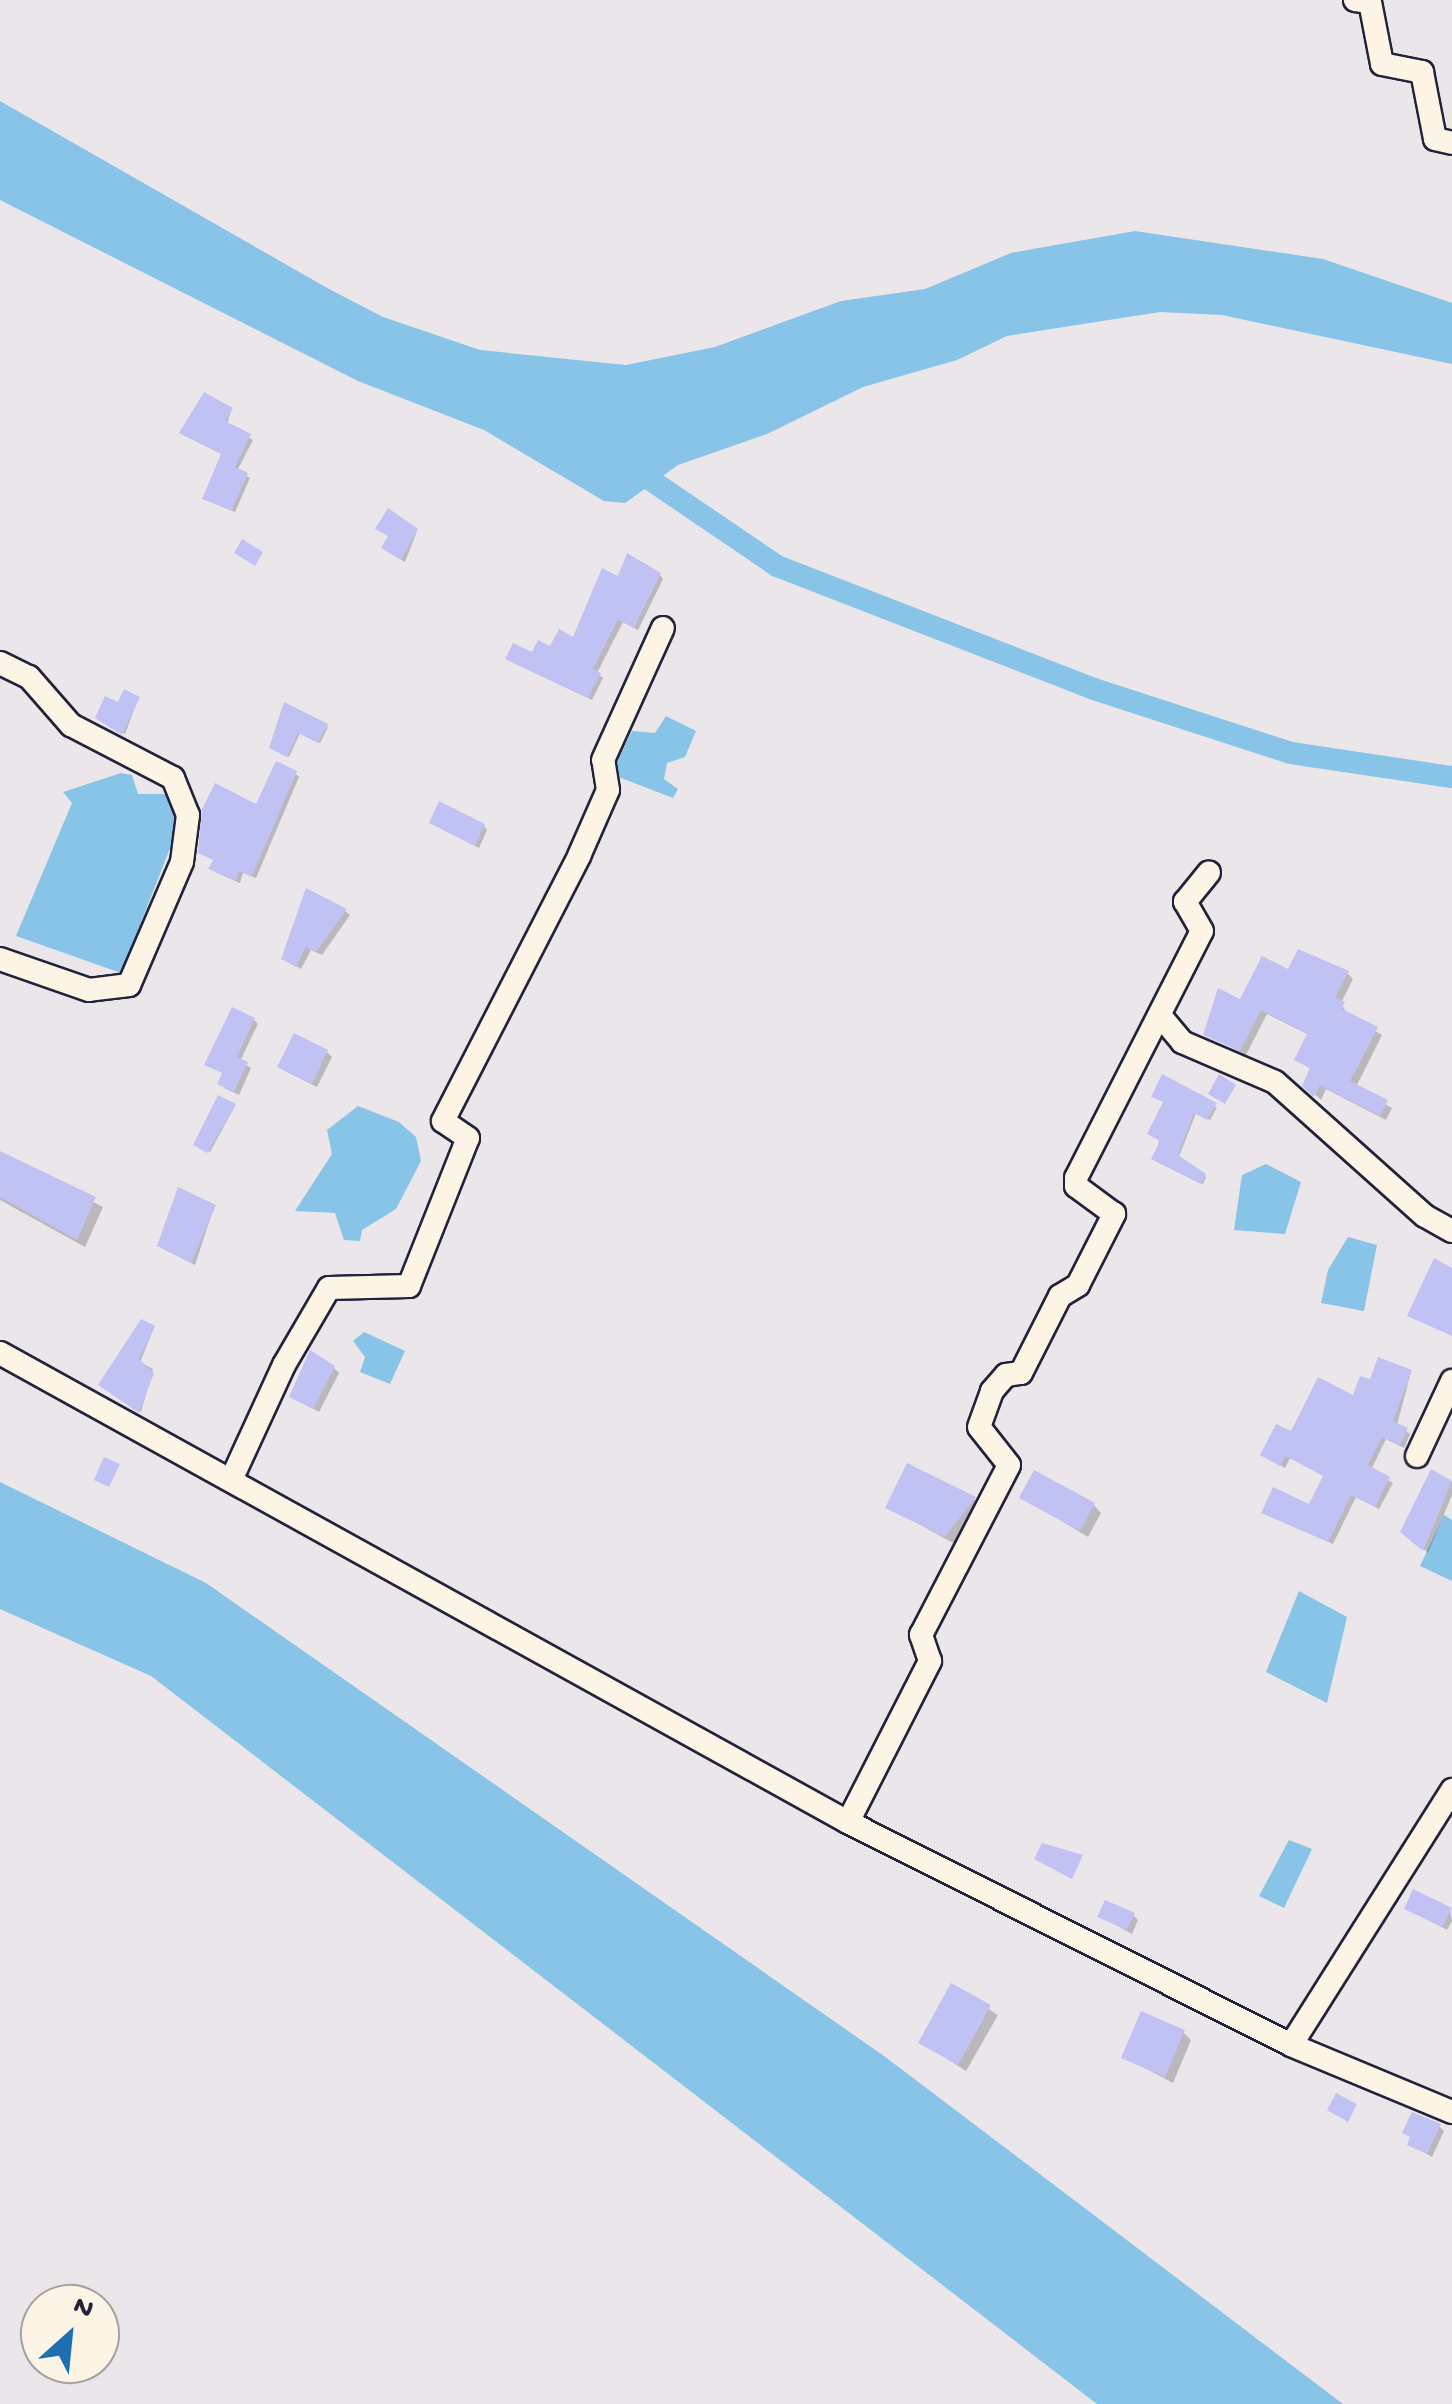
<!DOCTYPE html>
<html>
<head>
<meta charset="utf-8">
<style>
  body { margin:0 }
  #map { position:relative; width:1452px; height:2404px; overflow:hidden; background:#eae6ea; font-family:"Gochi Hand",sans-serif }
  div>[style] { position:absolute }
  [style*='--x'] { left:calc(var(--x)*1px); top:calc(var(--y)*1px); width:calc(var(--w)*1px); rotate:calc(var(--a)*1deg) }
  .water>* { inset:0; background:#88c4e8 }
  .shadow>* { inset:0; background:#0003 }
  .canal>* { height:22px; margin:-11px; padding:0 11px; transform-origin:11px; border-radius:11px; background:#88c4e8 }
  .building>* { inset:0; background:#c0c2f4 }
  .roads { filter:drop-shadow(2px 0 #22223b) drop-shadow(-2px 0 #22223b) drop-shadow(0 2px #22223b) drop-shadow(0 -2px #22223b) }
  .minor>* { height:22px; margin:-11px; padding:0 11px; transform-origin:11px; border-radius:11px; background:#fcf5e5 }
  span { translate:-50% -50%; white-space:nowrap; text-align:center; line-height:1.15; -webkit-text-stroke:10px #fcf5e5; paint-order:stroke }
  .north { position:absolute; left:20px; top:2284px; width:100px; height:100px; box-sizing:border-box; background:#fcf5e5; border:2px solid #a5a1a1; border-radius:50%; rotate:27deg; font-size:28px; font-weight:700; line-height:40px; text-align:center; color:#22223b }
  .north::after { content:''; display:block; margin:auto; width:35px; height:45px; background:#1f6fb2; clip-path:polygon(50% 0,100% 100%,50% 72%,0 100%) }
</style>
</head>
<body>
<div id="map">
  <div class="water">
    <div style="clip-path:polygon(0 101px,329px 289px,383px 317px,480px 350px,626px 365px,715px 347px,841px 301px,925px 289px,1011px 253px,1135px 231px,1323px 259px,1452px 303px,1452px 364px,1222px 315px,1160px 312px,1007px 336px,957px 360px,863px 387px,767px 434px,678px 465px,625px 503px,604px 501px,484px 430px,358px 381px,0 200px)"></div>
    <div style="clip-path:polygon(666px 716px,696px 731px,685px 757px,667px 763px,664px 779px,678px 789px,673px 798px,611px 774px,632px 731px,655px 733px)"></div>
    <div style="clip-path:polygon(121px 773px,132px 775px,138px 794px,168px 794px,178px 828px,121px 973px,16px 936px,72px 803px,63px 792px)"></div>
    <div style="clip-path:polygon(358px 1106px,399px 1122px,416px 1137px,421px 1161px,396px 1209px,362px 1230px,360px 1241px,344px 1240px,335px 1213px,295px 1211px,332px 1154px,327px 1130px)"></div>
    <div style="clip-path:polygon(1266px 1164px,1301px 1182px,1285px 1234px,1234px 1230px,1242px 1175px)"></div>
    <div style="clip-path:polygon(1348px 1237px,1377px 1245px,1364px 1311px,1321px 1303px,1328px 1270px)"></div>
    <div style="clip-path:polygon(364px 1332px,405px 1351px,390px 1384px,360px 1372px,365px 1357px,353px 1341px)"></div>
    <div style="clip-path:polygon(0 1482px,206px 1583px,884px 2056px,1343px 2404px,1097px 2404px,151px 1676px,0 1609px)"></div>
    <div style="clip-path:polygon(1444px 1515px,1452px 1520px,1452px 1581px,1420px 1566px)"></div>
    <div style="clip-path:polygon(1299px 1591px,1347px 1617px,1327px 1703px,1266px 1672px)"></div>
    <div style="clip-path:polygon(1289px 1840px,1312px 1849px,1284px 1908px,1259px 1896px)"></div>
  </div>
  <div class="shadow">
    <div style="clip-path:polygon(205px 396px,231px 410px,227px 425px,253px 440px,237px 471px,250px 478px,235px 512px,208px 501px,224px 455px)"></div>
    <div style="clip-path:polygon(417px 531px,405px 562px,388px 551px)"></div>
    <div style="clip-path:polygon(660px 575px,663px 579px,638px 630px,623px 622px,597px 673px,603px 678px,592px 700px,512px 662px,575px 640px,619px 579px)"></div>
    <div style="clip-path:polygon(138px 699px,125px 734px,100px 719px)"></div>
    <div style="clip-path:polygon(285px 706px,328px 727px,320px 743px,300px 733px,289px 757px,273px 749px)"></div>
    <div style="clip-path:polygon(295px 773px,299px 777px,256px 878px,243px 873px,240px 883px,215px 872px,215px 861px,201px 852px)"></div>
    <div style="clip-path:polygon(436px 826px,484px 826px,487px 830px,479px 848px)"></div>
    <div style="clip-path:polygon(345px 911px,350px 915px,322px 955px,311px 950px,301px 969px,284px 959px)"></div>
    <div style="clip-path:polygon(1289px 972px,1347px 973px,1353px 979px,1341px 1003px,1347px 1014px,1382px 1035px,1356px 1087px,1392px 1108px,1386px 1120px,1326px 1089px,1321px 1100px,1305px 1085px,1312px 1070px,1297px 1059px,1309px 1035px,1267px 1014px,1246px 1055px,1206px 1034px)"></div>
    <div style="clip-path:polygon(254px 1020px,258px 1024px,240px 1061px,251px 1068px,239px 1095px,224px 1088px,225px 1074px,207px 1064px)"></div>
    <div style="clip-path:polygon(327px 1052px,332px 1057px,317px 1087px,285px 1071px)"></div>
    <div style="clip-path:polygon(1165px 1103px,1217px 1107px,1210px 1120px,1196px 1113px,1178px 1159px,1206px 1177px,1203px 1184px,1156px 1160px)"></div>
    <div style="clip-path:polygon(235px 1106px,210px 1152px,198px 1147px)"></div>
    <div style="clip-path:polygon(0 1154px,103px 1207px,85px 1247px,0 1200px)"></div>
    <div style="clip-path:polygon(214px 1207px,195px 1265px,164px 1249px)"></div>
    <div style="clip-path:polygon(154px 1328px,140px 1362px,153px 1369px,141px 1412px,101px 1384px)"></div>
    <div style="clip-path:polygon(334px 1368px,339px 1373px,319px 1412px,292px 1397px)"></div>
    <div style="clip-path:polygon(1411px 1372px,1397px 1425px,1410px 1434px,1404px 1448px,1386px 1439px,1371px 1470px,1393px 1483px,1379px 1509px,1356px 1497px,1333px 1544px,1264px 1512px,1310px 1507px,1326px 1477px,1290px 1458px,1285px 1468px,1268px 1458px,1292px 1435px,1371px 1383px)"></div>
    <div style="clip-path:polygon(1432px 1472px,1452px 1482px,1452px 1495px,1428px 1553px,1403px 1531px)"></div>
    <div style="clip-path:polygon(1022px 1497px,1094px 1505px,1101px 1513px,1088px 1537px)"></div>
    <div style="clip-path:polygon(974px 1499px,981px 1506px,953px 1543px,888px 1507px)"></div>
    <div style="clip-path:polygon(1407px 1908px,1450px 1910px,1452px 1921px,1447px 1930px)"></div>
    <div style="clip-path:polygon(1133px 1915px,1138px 1920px,1132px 1934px,1100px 1916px)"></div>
    <div style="clip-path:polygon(952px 1986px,998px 2015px,966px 2071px,921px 2042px)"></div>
    <div style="clip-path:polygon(1183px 2032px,1191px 2040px,1173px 2083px,1124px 2057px)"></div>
    <div style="clip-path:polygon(1439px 2126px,1444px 2131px,1432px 2157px,1410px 2144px)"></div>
  </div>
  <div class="canal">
    <div style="--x:630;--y:466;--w:178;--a:34.2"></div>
    <div style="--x:777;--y:566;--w:340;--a:21.2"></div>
    <div style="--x:1094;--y:689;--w:207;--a:18"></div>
    <div style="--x:1291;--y:753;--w:163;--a:8.5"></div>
  </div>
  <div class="building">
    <div style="clip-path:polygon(204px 392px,233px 408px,225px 421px,251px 434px,235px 467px,248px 473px,232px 510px,202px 499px,221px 454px,179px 433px)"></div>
    <div style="clip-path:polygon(388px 508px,418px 529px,401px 560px,381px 548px,388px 536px,375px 529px)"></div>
    <div style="clip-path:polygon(242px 539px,263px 552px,255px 566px,234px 553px)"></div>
    <div style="clip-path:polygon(627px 553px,661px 573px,634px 628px,618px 620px,593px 669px,601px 673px,588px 698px,505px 659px,513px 643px,532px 652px,538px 640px,550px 646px,559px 629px,573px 637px,602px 568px,618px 576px)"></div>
    <div style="clip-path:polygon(124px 689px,140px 697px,122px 735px,95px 718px,105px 696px,118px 702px)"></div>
    <div style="clip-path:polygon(284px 702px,328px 724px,318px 743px,298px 733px,287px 757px,269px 748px)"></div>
    <div style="clip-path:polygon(276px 761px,297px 771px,252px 876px,239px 871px,236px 880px,208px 869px,213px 860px,198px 853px,202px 809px,215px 783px,256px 804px)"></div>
    <div style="clip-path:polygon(439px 801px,485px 824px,475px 846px,429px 823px)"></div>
    <div style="clip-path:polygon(306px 888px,347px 909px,316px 952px,306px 947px,296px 967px,281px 959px)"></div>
    <div style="clip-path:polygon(1298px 949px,1349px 971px,1335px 997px,1345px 1002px,1342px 1009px,1378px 1027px,1350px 1081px,1388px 1100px,1380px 1116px,1320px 1085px,1314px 1097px,1302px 1086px,1310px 1068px,1294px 1060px,1307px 1034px,1261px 1010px,1240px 1051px,1203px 1035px,1218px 988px,1240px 999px,1262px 956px,1288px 969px)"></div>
    <div style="clip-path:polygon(232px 1007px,255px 1018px,237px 1057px,248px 1062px,234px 1092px,217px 1084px,222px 1073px,204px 1065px)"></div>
    <div style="clip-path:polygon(294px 1033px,328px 1050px,312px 1084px,277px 1067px)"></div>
    <div style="clip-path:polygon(1162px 1074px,1217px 1103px,1207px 1120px,1194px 1113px,1178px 1155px,1206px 1174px,1201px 1184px,1151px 1159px,1160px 1141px,1147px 1134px,1163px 1102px,1151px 1097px)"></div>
    <div style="clip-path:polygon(1219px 1074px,1236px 1085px,1225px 1104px,1208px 1094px)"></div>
    <div style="clip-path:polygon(218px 1095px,236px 1104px,207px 1153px,193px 1145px)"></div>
    <div style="clip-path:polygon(0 1151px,96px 1197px,77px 1240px,0 1197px)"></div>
    <div style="clip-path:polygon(178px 1187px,216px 1205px,191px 1263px,157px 1246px)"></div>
    <div style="clip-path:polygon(1434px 1258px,1452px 1268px,1452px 1336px,1407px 1316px)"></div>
    <div style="clip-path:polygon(141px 1319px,155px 1326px,139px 1359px,154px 1373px,139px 1413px,98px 1385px)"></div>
    <div style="clip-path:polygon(310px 1350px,335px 1366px,313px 1409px,289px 1397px)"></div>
    <div style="clip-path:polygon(1378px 1357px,1412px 1370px,1393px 1421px,1408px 1428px,1400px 1445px,1382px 1437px,1368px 1465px,1390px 1477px,1375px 1507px,1351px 1495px,1328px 1542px,1261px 1513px,1273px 1487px,1309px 1504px,1323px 1476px,1286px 1456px,1280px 1466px,1260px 1455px,1276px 1424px,1291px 1431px,1318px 1377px,1353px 1395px,1360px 1376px,1370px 1379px)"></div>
    <div style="clip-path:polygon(104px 1457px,120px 1464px,109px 1487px,94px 1480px)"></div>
    <div style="clip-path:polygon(907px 1463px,976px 1497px,945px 1537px,885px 1508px)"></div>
    <div style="clip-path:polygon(1431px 1469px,1452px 1481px,1423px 1551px,1400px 1532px)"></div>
    <div style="clip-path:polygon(1034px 1470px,1095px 1503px,1080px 1531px,1019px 1498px)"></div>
    <div style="clip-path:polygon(1042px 1843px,1083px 1855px,1072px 1879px,1034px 1859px)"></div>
    <div style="clip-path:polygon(1413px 1889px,1452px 1908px,1442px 1927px,1404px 1909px)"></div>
    <div style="clip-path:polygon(1105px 1900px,1135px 1913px,1127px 1930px,1097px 1917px)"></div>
    <div style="clip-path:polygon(951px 1983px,991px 2005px,958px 2065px,918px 2043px)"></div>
    <div style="clip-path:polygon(1141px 2011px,1185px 2030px,1165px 2077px,1121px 2058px)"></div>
    <div style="clip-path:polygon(1336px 2093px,1357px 2104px,1348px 2122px,1327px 2110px)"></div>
    <div style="clip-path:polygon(1412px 2112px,1441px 2124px,1427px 2154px,1407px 2145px,1410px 2137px,1402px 2133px)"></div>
  </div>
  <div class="roads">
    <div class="minor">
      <div style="--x:1355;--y:0;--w:15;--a:8"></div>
      <div style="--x:1370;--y:2;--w:63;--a:79"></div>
      <div style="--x:1382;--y:64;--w:41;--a:11.3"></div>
      <div style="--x:1422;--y:72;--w:68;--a:79"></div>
      <div style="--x:1435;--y:139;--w:17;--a:13"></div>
      <div style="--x:0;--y:663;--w:32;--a:26"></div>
      <div style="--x:29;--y:677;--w:64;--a:48.8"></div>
      <div style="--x:71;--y:725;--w:115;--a:27.5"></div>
      <div style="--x:173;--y:778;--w:40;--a:68"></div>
      <div style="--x:188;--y:815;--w:47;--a:97.3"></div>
      <div style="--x:182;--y:862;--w:134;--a:113.3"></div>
      <div style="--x:129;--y:985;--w:40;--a:172.9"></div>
      <div style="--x:89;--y:990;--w:94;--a:-160.8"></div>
      <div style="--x:1163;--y:1019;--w:30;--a:50"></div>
      <div style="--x:1182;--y:1042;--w:101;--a:23.3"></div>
      <div style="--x:1275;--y:1082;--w:201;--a:41.8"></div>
      <div style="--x:1425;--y:1216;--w:31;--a:29"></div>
      <div style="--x:0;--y:1353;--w:969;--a:28.95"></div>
      <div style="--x:848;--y:1822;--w:496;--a:26.7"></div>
      <div style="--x:1291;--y:2045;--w:174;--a:22.6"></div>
      <div style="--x:1417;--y:1456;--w:83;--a:-65"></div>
      <div style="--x:232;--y:1478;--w:124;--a:-65.3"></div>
      <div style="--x:284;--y:1365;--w:89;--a:-59.7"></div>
      <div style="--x:329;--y:1288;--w:80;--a:-1.4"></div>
      <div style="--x:409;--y:1286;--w:159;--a:-68.3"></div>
      <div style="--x:468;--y:1138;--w:30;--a:-146"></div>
      <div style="--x:443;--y:1121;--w:298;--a:-62.8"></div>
      <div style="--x:579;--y:856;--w:72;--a:-66.3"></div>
      <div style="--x:608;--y:790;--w:30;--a:-99"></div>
      <div style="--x:603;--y:760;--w:145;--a:-65.6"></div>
      <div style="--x:848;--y:1822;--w:181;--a:-63"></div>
      <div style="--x:930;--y:1661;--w:28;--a:-109"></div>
      <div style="--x:921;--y:1635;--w:191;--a:-62.6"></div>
      <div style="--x:1009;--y:1465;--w:48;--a:-128.3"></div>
      <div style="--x:979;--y:1427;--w:38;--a:-70"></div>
      <div style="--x:992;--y:1391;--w:21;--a:-49"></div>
      <div style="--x:1006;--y:1375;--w:15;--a:-8"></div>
      <div style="--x:1021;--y:1373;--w:86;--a:-63.1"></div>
      <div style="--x:1060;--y:1296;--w:21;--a:-31"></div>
      <div style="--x:1078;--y:1285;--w:80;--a:-63.1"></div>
      <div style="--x:1114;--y:1214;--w:47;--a:-143.6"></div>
      <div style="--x:1076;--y:1186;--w:8;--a:-90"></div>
      <div style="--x:1076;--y:1178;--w:277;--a:-63"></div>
      <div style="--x:1202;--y:931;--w:34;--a:-120"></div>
      <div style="--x:1185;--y:902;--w:38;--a:-51"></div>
      <div style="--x:1291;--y:2045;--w:302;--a:-57.7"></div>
    </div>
  </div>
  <div class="north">N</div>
</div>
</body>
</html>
